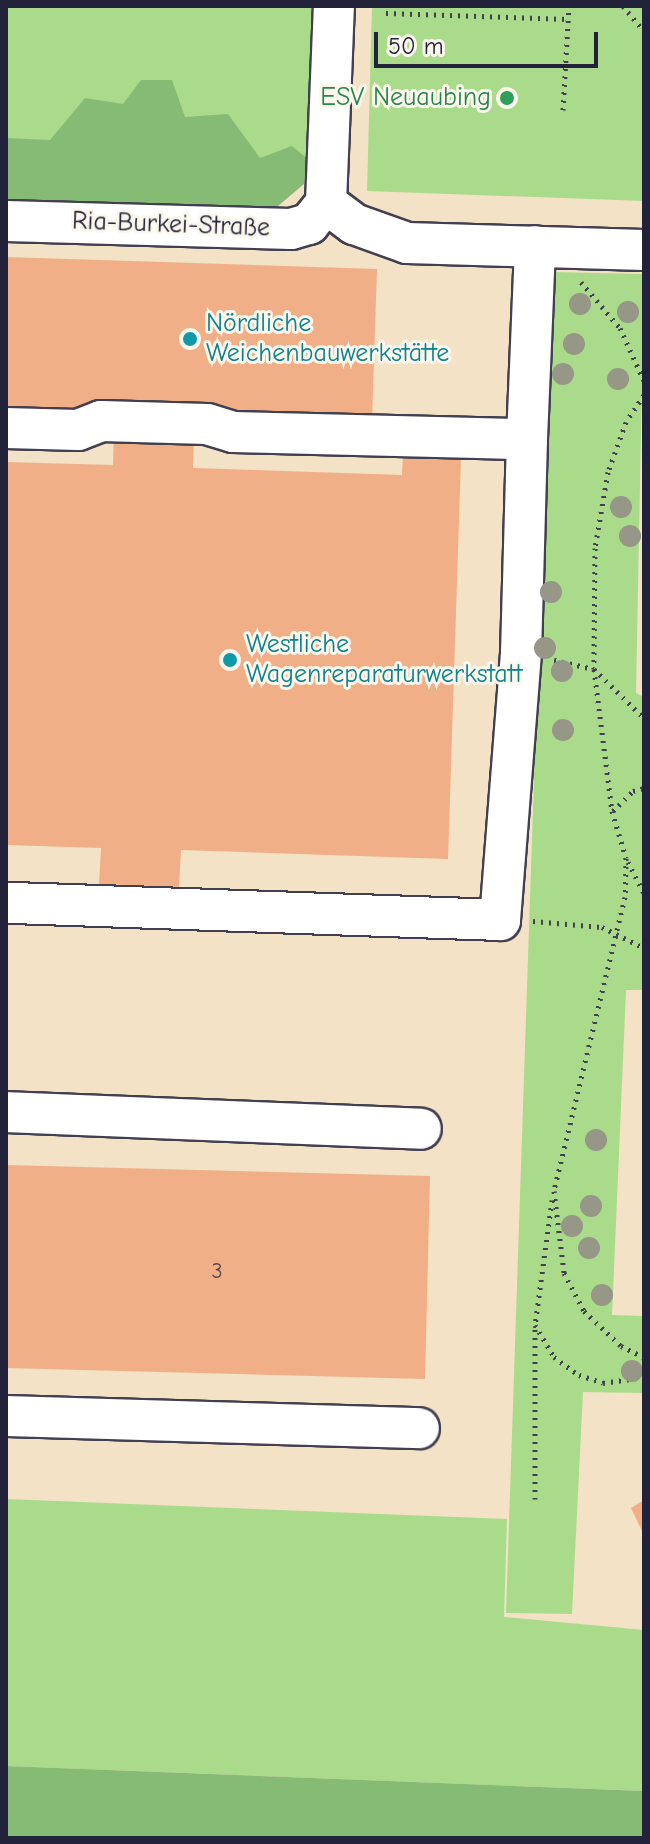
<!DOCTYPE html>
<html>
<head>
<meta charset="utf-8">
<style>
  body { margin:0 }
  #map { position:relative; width:650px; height:1844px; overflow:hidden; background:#f4e2c7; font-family:"Comic Neue",sans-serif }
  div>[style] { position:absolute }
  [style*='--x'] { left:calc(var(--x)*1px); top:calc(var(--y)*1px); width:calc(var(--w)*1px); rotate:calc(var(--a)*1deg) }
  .green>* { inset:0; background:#a9db8a }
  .forest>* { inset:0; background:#86bb76 }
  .building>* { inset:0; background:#f1af87 }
  .path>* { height:5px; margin-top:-2.5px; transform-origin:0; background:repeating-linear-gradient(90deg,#423f50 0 2px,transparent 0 8px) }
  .roads { filter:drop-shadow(2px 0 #423f50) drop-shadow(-2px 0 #423f50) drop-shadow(0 2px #423f50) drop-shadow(0 -2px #423f50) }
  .minor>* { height:40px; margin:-20px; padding:0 20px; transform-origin:20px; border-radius:20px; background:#fff }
  .trees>* { width:22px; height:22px; margin:-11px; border-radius:50%; background:#969787 }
  .dots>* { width:22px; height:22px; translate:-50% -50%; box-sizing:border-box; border:4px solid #fbf7ec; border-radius:50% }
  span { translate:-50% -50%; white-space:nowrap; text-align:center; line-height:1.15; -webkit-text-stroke:6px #fbf7ec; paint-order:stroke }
  .number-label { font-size:22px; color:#56454e }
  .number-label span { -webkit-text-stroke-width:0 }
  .leisure-label { font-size:26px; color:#27864d }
  .right { translate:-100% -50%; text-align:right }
  .street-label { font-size:26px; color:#22223b }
  .culture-label { font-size:26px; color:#0d838f }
  .left { translate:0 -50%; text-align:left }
  .frame { position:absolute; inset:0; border:8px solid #22223b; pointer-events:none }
  .scale { position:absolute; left:374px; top:32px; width:224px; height:36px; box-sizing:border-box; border:4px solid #22223b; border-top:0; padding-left:10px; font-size:24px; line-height:28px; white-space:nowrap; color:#22223b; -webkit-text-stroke:6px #fbf7ec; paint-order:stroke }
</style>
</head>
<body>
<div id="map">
  <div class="green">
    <div style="clip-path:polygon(6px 6px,316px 6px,309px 160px,6px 150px)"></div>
    <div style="clip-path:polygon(372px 6px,644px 6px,644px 201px,367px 191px)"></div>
    <div style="clip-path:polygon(551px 272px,644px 274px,636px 693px,644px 697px,644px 990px,626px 990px,612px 1315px,644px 1316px,644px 1393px,583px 1392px,572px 1614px,506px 1613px)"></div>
    <div style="clip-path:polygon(6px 1499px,507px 1519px,504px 1617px,644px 1630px,644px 1791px,6px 1766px)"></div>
  </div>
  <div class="forest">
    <div style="clip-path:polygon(141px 80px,172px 80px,185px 117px,228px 114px,260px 158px,292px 146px,309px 160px,304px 184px,271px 212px,6px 202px,6px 138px,50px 140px,85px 98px,123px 104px)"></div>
    <div style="clip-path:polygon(6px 1766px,644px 1791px,644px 1838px,6px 1838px)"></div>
  </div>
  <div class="building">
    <div style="clip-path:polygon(6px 257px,377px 269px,372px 420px,6px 408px)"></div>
    <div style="clip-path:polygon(114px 432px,194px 434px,193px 468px,402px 475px,403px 456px,461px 458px,448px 859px,181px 850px,179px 887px,99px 884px,101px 848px,6px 845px,6px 462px,113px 465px)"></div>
    <div style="clip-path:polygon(6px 1165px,430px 1176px,425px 1379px,6px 1368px)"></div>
    <div style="clip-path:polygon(644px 1500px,644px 1535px,631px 1508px)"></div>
  </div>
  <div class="path">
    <div style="--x:623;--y:6;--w:33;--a:50"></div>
    <div style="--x:386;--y:13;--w:182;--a:1.9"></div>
    <div style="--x:563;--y:110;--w:104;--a:-86.7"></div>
    <div style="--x:581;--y:282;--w:60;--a:49.7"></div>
    <div style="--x:620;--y:328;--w:58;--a:65.6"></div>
    <div style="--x:644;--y:395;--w:32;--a:124"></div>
    <div style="--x:626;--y:422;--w:53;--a:109.8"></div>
    <div style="--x:608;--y:472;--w:77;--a:99.7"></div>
    <div style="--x:595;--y:548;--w:121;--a:90.5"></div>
    <div style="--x:594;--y:669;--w:143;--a:82.8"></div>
    <div style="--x:612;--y:811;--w:49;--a:73.4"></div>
    <div style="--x:626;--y:858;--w:39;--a:91"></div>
    <div style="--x:625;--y:897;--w:302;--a:103.6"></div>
    <div style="--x:554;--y:1191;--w:83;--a:83"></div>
    <div style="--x:564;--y:1273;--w:43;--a:62.2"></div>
    <div style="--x:584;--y:1311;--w:51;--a:43.4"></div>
    <div style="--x:621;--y:1346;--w:25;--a:26"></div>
    <div style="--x:554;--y:660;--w:41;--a:12.7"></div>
    <div style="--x:594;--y:669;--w:70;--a:44.4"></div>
    <div style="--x:613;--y:811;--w:28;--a:-45"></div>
    <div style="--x:633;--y:791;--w:11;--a:-15"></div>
    <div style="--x:628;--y:862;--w:35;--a:63"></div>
    <div style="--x:533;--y:921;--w:69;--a:5"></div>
    <div style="--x:602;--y:927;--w:47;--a:26.6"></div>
    <div style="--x:552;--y:1200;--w:126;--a:97.7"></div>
    <div style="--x:535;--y:1325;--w:37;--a:59"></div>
    <div style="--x:554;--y:1357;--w:31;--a:36"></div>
    <div style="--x:579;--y:1375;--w:25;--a:18"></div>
    <div style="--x:603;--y:1383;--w:41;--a:-8.3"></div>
    <div style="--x:535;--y:1499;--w:173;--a:-90"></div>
  </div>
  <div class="roads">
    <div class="minor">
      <div style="--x:326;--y:203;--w:35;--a:37"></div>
      <div style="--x:354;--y:224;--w:56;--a:19.7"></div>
      <div style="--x:407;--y:243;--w:237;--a:1.7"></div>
      <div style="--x:326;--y:203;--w:197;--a:-87.7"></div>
      <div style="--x:6;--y:221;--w:285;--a:1.6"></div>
      <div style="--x:291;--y:229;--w:19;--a:-16"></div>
      <div style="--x:309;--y:224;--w:27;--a:-51"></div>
      <div style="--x:6;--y:428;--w:72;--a:1.6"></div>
      <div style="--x:78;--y:430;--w:25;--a:-21"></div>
      <div style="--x:101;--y:421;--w:106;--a:1.6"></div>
      <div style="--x:207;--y:424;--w:27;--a:17"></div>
      <div style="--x:233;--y:432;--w:294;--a:1.4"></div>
      <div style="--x:527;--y:439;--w:214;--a:91.6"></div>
      <div style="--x:521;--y:653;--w:268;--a:94.5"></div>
      <div style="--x:500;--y:920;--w:494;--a:-178"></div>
      <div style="--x:527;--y:439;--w:193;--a:-87.6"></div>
      <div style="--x:6;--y:1112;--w:415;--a:2.3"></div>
      <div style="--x:6;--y:1416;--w:413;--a:1.7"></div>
    </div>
  </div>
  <div class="trees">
    <div style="left:580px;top:304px"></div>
    <div style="left:628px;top:312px"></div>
    <div style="left:574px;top:344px"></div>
    <div style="left:563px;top:374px"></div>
    <div style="left:618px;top:379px"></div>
    <div style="left:621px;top:507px"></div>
    <div style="left:630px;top:536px"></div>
    <div style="left:551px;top:592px"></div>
    <div style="left:545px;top:648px"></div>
    <div style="left:562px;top:671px"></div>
    <div style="left:563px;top:730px"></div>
    <div style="left:596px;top:1140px"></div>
    <div style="left:591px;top:1206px"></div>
    <div style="left:572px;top:1226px"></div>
    <div style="left:589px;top:1248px"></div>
    <div style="left:602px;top:1295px"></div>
    <div style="left:632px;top:1371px"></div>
  </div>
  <div class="dots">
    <div style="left:507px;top:98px;background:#2e9e5b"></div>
    <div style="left:190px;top:339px;background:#0f9aa8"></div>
    <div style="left:230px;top:660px;background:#0f9aa8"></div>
  </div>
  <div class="number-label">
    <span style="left:217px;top:1272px">3</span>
  </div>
  <div class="leisure-label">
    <span class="right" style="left:491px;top:98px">ESV Neuaubing</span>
  </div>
  <div class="street-label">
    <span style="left:171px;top:225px;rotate:2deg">Ria-Burkei-Straße</span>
  </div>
  <div class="culture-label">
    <span class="left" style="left:206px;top:339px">Nördliche<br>Weichenbauwerkstätte</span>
    <span class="left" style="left:246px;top:660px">Westliche<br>Wagenreparaturwerkstatt</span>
  </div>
  <div class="frame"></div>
  <div class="scale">50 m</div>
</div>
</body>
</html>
